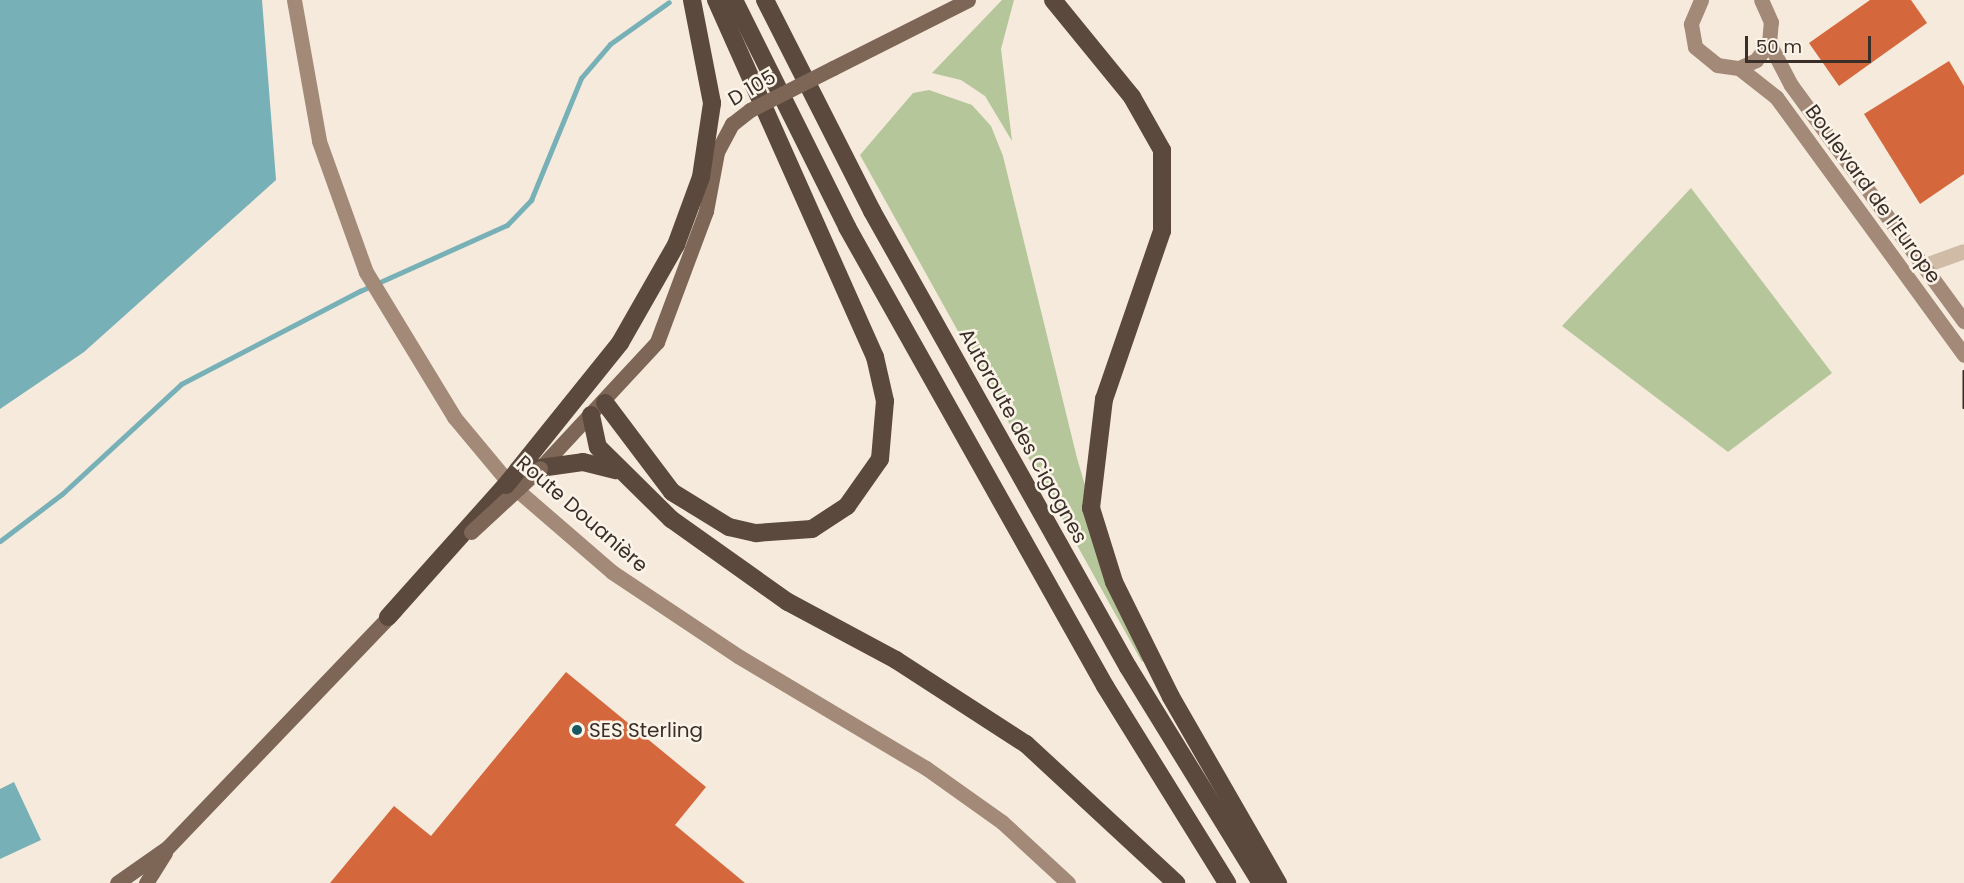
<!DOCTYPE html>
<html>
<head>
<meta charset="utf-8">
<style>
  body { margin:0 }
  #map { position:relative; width:1964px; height:883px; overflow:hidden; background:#f5eadc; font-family:Poppins,sans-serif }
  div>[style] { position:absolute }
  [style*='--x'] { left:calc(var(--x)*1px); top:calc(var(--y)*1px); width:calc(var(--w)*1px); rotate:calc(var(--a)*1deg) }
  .green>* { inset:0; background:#b5c69a }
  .water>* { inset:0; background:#77b0b6 }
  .stream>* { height:5px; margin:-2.5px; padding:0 2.5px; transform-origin:2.5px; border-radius:2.5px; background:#77b0b6 }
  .building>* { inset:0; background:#d4673b }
  .street>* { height:15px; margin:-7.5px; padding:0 7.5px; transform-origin:7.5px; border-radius:7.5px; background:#cfbba6 }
  .secondary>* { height:15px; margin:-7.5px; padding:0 7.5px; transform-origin:7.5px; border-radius:7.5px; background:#a38977 }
  .primary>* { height:15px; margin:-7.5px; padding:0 7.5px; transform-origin:7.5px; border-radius:7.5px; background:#7e6657 }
  .highway>* { height:18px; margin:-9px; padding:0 9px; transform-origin:9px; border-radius:9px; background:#5c493e }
  .tram>* { height:1.5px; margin:-0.75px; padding:0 0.75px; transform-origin:0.75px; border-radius:0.75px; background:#3a2e28 }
  .primary-bridge>* { height:15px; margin:-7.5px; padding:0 7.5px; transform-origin:7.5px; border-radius:7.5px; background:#7e6657 }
  .highway-bridge>* { height:18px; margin:-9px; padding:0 9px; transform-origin:9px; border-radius:9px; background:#5c493e }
  .dots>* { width:16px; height:16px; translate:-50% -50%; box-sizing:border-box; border:3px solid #fcf4e9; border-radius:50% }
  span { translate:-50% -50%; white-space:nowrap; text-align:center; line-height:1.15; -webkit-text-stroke:5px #fcf4e9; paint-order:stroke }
  .street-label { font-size:20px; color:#3a2e28 }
  .poi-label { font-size:20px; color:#3a2e28 }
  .left { translate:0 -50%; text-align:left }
  .scale { position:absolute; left:1745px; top:36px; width:126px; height:27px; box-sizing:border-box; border:3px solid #3a2e28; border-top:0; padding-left:8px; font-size:18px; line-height:21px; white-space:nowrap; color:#3a2e28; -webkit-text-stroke:4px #fcf4e9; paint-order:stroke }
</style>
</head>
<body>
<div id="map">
  <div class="green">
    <div style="clip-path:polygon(1002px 0,1014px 0,1001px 49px,1012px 141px,985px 96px,961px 80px,932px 73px)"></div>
    <div style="clip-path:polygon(929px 90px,972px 105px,991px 126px,1003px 156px,1077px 458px,1110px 571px,1146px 658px,1142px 662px,860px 155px,913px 93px)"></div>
    <div style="clip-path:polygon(1691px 188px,1832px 373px,1728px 452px,1562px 326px)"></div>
  </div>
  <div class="water">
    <div style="clip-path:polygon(0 0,262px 0,276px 180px,84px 352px,0 409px)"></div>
    <div style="clip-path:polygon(14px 782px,41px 840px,0 859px,0 789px)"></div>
  </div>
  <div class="stream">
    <div style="--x:0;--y:541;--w:78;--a:-37.2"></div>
    <div style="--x:62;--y:494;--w:162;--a:-42.7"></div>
    <div style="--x:181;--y:384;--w:202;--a:-27.5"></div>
    <div style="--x:360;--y:291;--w:161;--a:-24.2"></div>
    <div style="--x:507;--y:225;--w:35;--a:-46"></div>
    <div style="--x:531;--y:200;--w:132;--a:-67.7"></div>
    <div style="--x:581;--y:78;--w:45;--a:-49.5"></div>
    <div style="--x:610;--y:44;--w:72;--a:-35.4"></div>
  </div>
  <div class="building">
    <div style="clip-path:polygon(1870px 0,1911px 0,1927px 23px,1839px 86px,1809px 43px)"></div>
    <div style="clip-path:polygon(1949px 61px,1964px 86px,1964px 174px,1920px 204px,1864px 114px)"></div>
    <div style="clip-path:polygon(566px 672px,706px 787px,675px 825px,745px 883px,330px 883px,394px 806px,431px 836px)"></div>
  </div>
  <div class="street">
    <div style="--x:1925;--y:265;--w:41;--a:-19.7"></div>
  </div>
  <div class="secondary">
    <div style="--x:294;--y:0;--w:143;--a:79.9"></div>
    <div style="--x:319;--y:141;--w:139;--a:70.3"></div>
    <div style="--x:366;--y:272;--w:170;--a:58.7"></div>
    <div style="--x:454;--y:417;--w:86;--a:50.2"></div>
    <div style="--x:509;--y:483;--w:136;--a:40.8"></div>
    <div style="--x:612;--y:572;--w:151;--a:33.7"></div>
    <div style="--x:738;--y:656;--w:219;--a:30.8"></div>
    <div style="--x:926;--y:768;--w:93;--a:35.4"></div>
    <div style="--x:1002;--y:822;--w:90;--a:42.7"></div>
    <div style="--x:1701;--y:0;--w:26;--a:113"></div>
    <div style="--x:1691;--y:24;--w:23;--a:80"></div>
    <div style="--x:1695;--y:47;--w:28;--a:39"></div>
    <div style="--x:1717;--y:65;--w:22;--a:8"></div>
    <div style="--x:1739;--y:68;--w:19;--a:-25"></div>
    <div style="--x:1756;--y:60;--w:21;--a:-53"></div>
    <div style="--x:1769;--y:43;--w:21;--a:-85"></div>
    <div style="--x:1771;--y:22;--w:24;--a:-114"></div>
    <div style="--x:1769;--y:43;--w:47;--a:62.4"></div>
    <div style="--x:1791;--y:85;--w:293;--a:53.8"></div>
    <div style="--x:1739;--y:68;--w:47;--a:38.1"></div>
    <div style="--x:1776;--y:97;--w:319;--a:53.9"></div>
  </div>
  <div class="primary">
    <div style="--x:833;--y:68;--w:151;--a:-26.7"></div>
    <div style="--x:540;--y:468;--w:172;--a:-47.1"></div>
    <div style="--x:657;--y:342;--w:140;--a:-69.5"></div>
    <div style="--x:706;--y:211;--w:60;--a:-79.4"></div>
    <div style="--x:717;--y:152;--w:32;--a:-62"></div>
    <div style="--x:732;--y:124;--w:23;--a:-38"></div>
    <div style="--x:117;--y:883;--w:62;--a:-35.2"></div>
    <div style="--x:168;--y:847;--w:328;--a:-46.2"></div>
    <div style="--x:146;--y:883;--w:36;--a:-58"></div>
  </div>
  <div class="highway">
    <div style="--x:734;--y:0;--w:254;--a:63.5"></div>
    <div style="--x:847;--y:227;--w:527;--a:60.66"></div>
    <div style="--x:1105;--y:686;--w:232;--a:58.2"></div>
    <div style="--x:765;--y:0;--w:237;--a:63.1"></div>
    <div style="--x:872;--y:211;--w:523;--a:60.69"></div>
    <div style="--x:1128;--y:667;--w:254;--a:58.4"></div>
    <div style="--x:1053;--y:0;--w:125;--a:50.8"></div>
    <div style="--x:1132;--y:97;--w:61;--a:60.5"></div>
    <div style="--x:1162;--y:150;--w:81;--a:90"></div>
    <div style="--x:1162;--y:231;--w:178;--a:109"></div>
    <div style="--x:1104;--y:399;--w:110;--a:96.8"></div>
    <div style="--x:1091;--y:508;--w:77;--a:72.7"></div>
    <div style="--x:1114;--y:582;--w:128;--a:63.6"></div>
    <div style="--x:1171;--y:697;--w:215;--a:60.1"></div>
    <div style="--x:605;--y:403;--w:111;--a:53"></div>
    <div style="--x:672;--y:492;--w:67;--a:31.6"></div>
    <div style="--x:729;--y:527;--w:28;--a:13"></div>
    <div style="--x:756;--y:533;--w:56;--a:-4.1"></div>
    <div style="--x:812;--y:529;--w:42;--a:-33.3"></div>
    <div style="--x:847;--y:506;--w:57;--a:-54.9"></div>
    <div style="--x:880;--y:459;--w:58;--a:-85.1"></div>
    <div style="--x:885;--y:401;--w:45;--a:-102.8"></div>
    <div style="--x:875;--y:357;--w:391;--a:-114"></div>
    <div style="--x:591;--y:415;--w:33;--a:78"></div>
    <div style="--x:598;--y:447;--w:103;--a:44.6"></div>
    <div style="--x:671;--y:519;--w:143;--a:35.4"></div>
    <div style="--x:788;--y:602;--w:123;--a:28.2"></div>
    <div style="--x:896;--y:660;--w:155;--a:32.9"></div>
    <div style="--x:1026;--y:744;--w:205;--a:42.8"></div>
    <div style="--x:540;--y:468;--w:43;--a:-7.9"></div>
    <div style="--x:583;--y:462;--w:34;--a:14"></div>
    <div style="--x:518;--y:470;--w:163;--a:-51.2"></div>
    <div style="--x:620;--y:343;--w:113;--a:-60.3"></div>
    <div style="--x:676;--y:245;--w:72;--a:-69.8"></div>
    <div style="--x:701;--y:177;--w:75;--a:-81.5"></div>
    <div style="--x:712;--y:103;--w:105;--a:-101"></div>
    <div style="--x:388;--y:617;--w:177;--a:-48.2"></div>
  </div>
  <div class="tram">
    <div style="--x:1964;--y:371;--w:37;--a:90"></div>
  </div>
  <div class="primary-bridge">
    <div style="--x:750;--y:110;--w:93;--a:-26.8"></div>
    <div style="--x:471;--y:532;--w:94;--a:-42.8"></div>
  </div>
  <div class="highway-bridge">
    <div style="--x:506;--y:485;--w:19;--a:-51"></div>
  </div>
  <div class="dots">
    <div style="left:577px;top:730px;background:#185961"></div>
  </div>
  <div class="street-label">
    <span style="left:752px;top:88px;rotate:-30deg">D 105</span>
    <span style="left:1873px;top:194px;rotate:54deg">Boulevard de l'Europe</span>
    <span style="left:1023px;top:436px;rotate:61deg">Autoroute des Cigognes</span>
    <span style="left:582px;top:514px;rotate:41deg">Route Douanière</span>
  </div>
  <div class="poi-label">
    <span class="left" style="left:589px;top:730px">SES Sterling</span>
  </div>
  <div class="scale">50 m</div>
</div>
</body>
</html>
